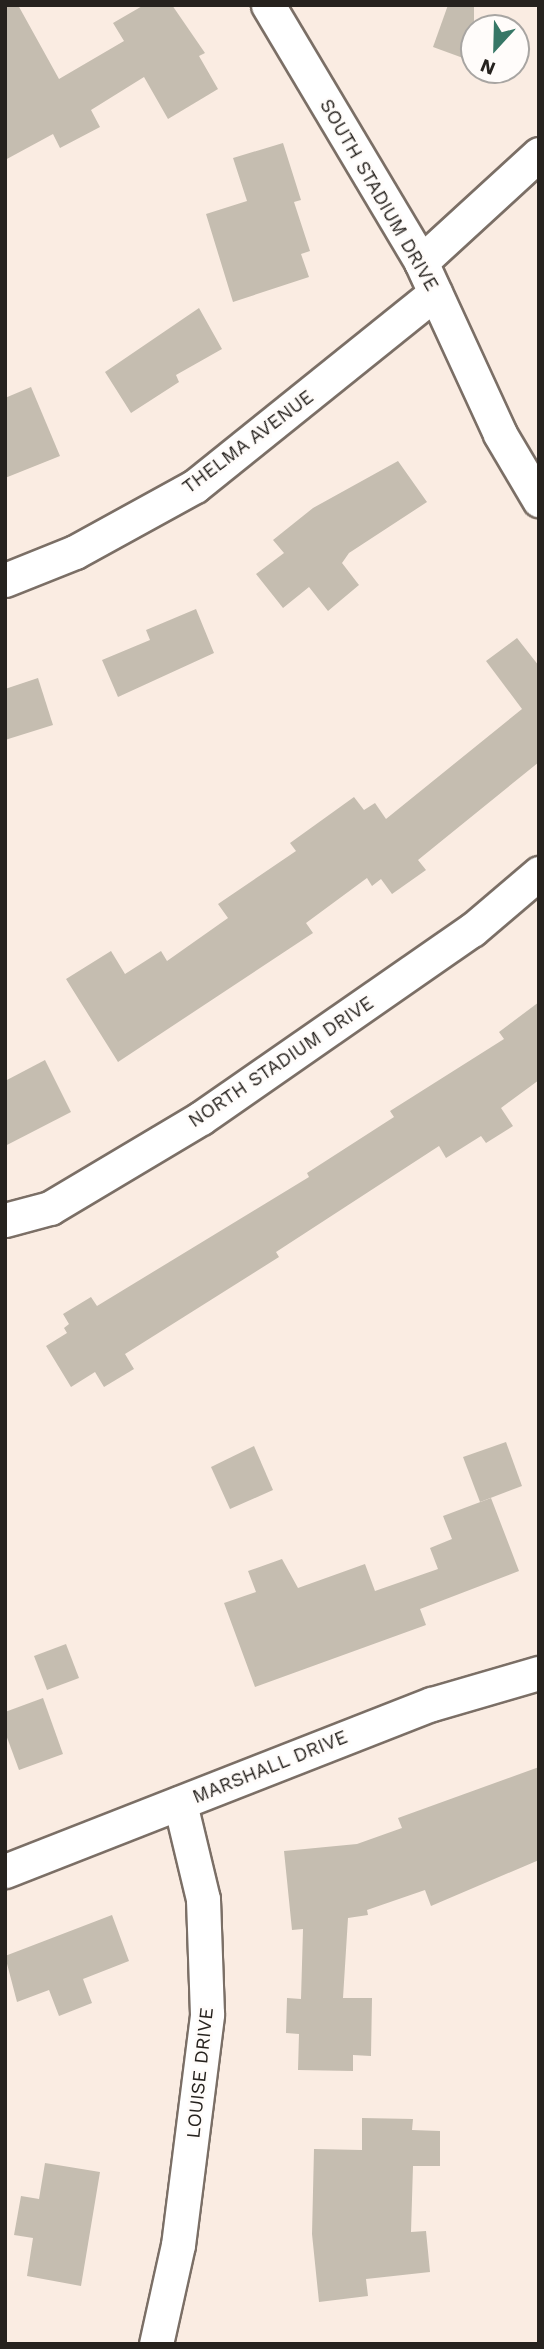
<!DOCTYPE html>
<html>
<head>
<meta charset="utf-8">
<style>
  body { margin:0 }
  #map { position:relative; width:544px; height:2349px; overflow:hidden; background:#faece2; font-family:"Work Sans",sans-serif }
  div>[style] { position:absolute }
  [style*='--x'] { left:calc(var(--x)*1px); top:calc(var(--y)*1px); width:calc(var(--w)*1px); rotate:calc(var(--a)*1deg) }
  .building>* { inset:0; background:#c5bdb0 }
  .roads { filter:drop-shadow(2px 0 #7b6f66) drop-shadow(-2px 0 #7b6f66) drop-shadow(0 2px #7b6f66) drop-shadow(0 -2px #7b6f66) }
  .street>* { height:33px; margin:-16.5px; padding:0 16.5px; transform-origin:16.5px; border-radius:16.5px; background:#fff }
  span { translate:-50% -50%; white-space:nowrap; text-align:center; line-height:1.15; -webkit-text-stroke:5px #fffcfa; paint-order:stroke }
  .street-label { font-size:19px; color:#26221e }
  .frame { position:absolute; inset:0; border:7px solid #26221e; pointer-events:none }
  .north { position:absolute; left:460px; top:14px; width:70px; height:70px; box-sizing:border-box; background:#fffcfa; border:2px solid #a8a5a2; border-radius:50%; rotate:202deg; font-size:19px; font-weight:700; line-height:28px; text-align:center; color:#26221e }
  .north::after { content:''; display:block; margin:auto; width:24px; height:32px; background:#377766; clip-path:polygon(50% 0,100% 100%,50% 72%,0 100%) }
</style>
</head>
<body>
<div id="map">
  <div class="building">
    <div style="clip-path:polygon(5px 5px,18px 5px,59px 79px,124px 41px,113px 23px,144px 5px,172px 5px,205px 53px,199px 56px,218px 89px,168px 119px,144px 77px,91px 110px,100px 127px,60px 148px,53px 134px,5px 160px)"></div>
    <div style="clip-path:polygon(448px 5px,474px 5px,474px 62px,433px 47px)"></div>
    <div style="clip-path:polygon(283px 143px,301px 200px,294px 202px,310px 251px,301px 254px,309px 277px,233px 302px,206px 214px,247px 201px,233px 158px)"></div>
    <div style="clip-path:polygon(199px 308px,222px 349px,176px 375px,179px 382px,131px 413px,105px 372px)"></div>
    <div style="clip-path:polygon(31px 387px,60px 456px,5px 478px,5px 398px)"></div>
    <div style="clip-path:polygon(398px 461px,427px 502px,349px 553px,342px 563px,359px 585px,328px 611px,309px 587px,283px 608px,256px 574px,284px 553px,273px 540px,313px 508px)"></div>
    <div style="clip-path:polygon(196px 609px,214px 653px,118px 697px,102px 660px,150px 640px,146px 630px)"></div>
    <div style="clip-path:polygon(517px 638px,539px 666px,539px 762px,418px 860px,426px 870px,392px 894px,381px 879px,372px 886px,367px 878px,306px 923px,313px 933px,118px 1062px,66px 979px,111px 951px,125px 974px,161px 951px,167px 961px,228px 918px,218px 904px,296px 851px,290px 843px,354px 797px,364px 810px,375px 803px,386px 819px,522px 709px,486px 661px)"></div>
    <div style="clip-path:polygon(38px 678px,53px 725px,5px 740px,5px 689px)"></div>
    <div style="clip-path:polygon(539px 1002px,539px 1080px,501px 1108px,513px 1126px,486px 1143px,481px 1136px,446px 1158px,439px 1146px,276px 1252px,279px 1257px,125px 1354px,134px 1369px,104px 1387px,95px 1372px,71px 1387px,46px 1346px,67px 1333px,64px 1328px,69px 1324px,63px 1314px,91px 1297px,97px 1306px,309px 1177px,307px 1173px,394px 1117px,390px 1111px,504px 1039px,499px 1032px)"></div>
    <div style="clip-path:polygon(45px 1060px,71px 1112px,5px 1146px,5px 1081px)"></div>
    <div style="clip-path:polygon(506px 1442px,522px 1486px,480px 1502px,463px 1457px)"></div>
    <div style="clip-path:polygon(254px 1446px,273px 1490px,230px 1509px,211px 1467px)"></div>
    <div style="clip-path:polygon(491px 1498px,519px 1571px,420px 1609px,426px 1625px,255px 1687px,224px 1603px,256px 1592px,248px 1571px,282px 1559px,298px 1588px,365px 1564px,375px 1591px,438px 1569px,430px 1548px,452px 1539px,443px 1516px)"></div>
    <div style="clip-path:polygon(66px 1644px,79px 1678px,47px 1690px,34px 1656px)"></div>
    <div style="clip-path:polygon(43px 1698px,63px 1754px,19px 1770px,5px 1732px,5px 1712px)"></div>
    <div style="clip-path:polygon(539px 1767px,539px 1860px,431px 1906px,425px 1890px,367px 1910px,368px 1915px,348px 1918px,343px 1998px,372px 1998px,371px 2056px,353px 2055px,353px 2071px,298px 2070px,299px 2034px,286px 2033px,287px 1998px,301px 1999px,303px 1929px,292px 1930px,284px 1851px,357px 1844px,402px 1828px,398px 1818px)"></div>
    <div style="clip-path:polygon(112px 1915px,129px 1961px,83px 1979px,92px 2003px,59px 2016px,49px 1990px,17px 2002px,5px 1956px)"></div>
    <div style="clip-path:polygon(362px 2118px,413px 2119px,412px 2130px,440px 2131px,440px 2166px,413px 2166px,411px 2232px,426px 2231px,430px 2272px,366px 2279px,368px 2296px,319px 2302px,312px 2234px,314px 2149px,362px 2150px)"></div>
    <div style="clip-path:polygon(45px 2163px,100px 2172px,81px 2286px,27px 2276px,33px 2238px,14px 2235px,21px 2196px,39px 2199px)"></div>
  </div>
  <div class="roads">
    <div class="street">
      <div style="--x:268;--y:5;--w:299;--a:59.2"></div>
      <div style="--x:421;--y:262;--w:189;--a:65.3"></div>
      <div style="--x:500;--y:434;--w:77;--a:59.4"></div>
      <div style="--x:421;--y:262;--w:160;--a:-42.5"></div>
      <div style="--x:5;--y:580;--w:75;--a:-21.8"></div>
      <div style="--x:75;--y:552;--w:137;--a:-28.8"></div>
      <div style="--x:195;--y:486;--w:308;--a:-38.8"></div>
      <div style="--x:5;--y:1220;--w:47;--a:-14.9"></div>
      <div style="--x:50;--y:1208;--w:176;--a:-30.8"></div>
      <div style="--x:201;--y:1118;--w:330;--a:-34.8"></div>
      <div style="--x:472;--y:930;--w:88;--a:-40.4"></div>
      <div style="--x:5;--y:1871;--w:458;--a:-21.4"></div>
      <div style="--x:432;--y:1704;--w:111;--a:-16.2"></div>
      <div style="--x:156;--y:2344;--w:101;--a:-77.5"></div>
      <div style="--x:178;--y:2245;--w:233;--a:-82.8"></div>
      <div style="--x:207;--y:2014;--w:115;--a:-92"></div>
      <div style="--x:203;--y:1899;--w:99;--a:-103.5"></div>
    </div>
  </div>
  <div class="street-label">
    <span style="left:379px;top:195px;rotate:60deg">SOUTH STADIUM DRIVE</span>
    <span style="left:248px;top:442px;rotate:-37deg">THELMA AVENUE</span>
    <span style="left:281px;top:1062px;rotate:-34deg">NORTH STADIUM DRIVE</span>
    <span style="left:270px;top:1767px;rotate:-22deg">MARSHALL DRIVE</span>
    <span style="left:200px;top:2073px;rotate:-84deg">LOUISE DRIVE</span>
  </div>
  <div class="frame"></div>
  <div class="north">N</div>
</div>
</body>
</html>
